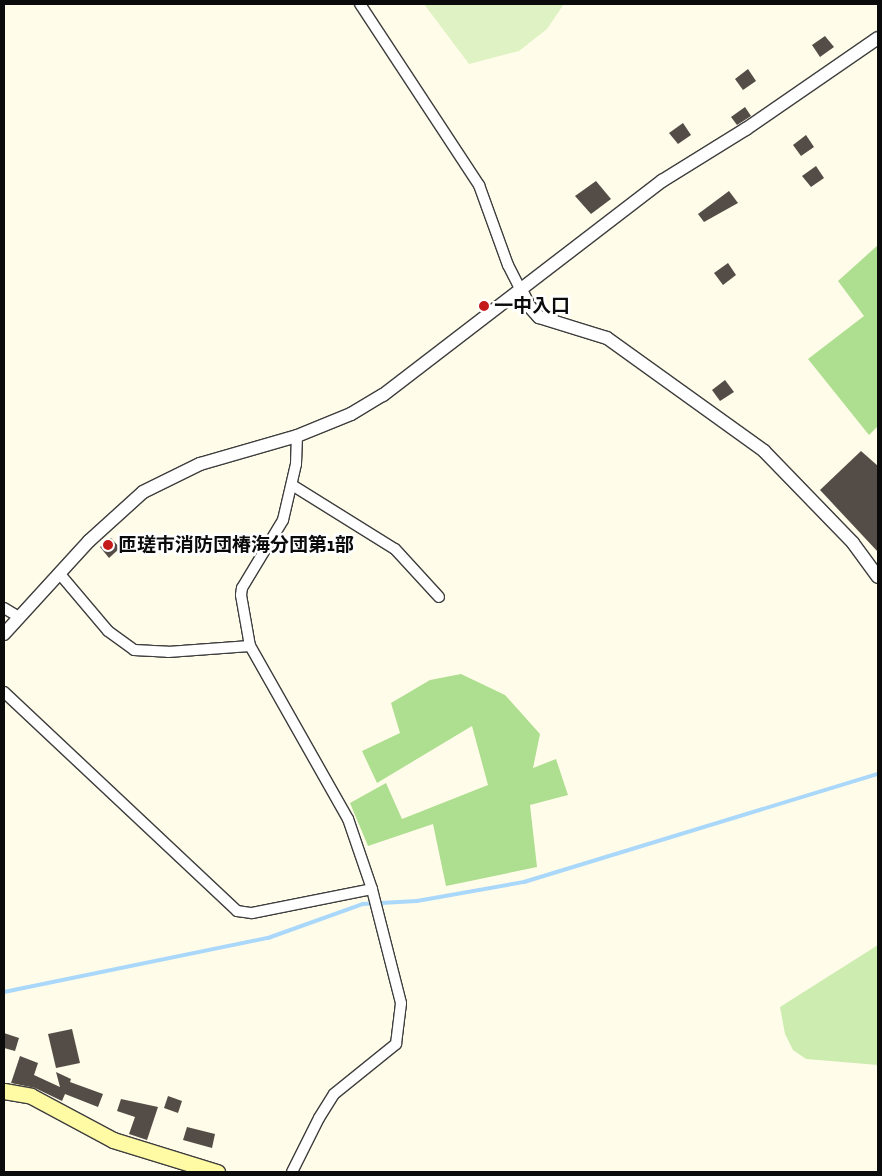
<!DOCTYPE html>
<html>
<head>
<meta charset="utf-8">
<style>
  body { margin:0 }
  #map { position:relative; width:882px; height:1176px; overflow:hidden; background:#fffce9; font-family:"Zilla Slab","Noto Sans JP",serif }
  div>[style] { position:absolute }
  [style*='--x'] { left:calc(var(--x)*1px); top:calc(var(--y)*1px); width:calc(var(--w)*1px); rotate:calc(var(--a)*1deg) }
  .green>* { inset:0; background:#ccecb0 }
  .forest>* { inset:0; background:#aede8f }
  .pitch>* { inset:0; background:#dff2c3 }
  .stream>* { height:4px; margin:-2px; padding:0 2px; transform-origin:2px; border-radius:2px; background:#aad8fb }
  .building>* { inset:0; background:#544d47 }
  .roads { filter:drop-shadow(1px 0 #3e3e3e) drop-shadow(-1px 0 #3e3e3e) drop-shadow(0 1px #3e3e3e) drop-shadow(0 -1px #3e3e3e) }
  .minor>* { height:10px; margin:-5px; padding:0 5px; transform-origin:5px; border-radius:5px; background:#fff }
  .tertiary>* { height:12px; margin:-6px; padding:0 6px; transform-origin:6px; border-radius:6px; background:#fff }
  .secondary>* { height:15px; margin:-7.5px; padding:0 7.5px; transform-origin:7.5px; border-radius:7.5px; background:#fffaa4 }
  .dots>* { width:14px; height:14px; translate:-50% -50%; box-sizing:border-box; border:2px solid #fff; border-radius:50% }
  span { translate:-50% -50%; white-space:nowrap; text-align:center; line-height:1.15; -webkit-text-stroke:5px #fff; paint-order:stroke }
  .poi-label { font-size:19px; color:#0b0b0b; font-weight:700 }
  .left { translate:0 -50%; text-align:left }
  .frame { position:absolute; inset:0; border:5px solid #0b0b0b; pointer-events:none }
</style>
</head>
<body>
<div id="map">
  <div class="green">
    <div style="clip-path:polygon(878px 945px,878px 1065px,806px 1059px,793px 1050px,785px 1034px,780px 1007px)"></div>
  </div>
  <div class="forest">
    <div style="clip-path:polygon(878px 245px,878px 426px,869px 435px,808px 359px,864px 316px,838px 281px)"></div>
    <div style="clip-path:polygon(461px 674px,505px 695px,540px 734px,533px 768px,556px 759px,568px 795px,530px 805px,537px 867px,446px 886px,433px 824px,368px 846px,350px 803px,386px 783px,402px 819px,488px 785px,472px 726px,377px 783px,362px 751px,400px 733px,391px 703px,430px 680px)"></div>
  </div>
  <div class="pitch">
    <div style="clip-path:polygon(424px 4px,564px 4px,547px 29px,519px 51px,469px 64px)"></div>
  </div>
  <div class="stream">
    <div style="--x:4;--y:992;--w:269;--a:-11.6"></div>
    <div style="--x:268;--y:938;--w:101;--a:-19.7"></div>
    <div style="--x:363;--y:904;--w:54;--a:-3.2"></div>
    <div style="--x:417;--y:901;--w:109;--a:-10.1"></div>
    <div style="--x:524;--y:882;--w:370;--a:-17"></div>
  </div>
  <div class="building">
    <div style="clip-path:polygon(825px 36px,834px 47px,820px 57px,812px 45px)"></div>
    <div style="clip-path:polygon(748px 69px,756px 81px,743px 90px,735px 79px)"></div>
    <div style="clip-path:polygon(745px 107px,751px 116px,737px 125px,731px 117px)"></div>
    <div style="clip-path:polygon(683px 123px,691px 135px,678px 144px,669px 133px)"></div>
    <div style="clip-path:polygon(806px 135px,814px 147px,801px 156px,793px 145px)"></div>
    <div style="clip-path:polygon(816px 166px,824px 178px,811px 187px,802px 176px)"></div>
    <div style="clip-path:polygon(596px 181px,611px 199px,591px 214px,575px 196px)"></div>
    <div style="clip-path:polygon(729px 191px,738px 203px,704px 222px,698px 214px)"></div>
    <div style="clip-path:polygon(728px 263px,736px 275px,723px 285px,714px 273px)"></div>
    <div style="clip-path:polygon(725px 380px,734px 392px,720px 401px,712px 390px)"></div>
    <div style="clip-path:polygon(861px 451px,878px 466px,878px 552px,820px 490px)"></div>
    <div style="clip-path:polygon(111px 538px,120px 548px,109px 558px,100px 547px)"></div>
    <div style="clip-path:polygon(72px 1029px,80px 1063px,56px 1068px,48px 1034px)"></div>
    <div style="clip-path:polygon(4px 1033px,19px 1038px,15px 1051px,4px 1048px)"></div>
    <div style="clip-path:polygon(20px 1056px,38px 1063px,34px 1075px,60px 1087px,56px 1072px,71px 1079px,70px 1082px,103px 1094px,98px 1107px,65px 1094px,62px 1101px,35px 1088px,11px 1083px)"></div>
    <div style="clip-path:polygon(168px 1096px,182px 1101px,178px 1113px,164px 1108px)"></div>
    <div style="clip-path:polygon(121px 1099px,158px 1107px,147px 1140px,129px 1134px,135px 1117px,117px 1111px)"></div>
    <div style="clip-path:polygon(187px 1127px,215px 1134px,212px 1148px,183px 1140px)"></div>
  </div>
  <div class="roads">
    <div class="minor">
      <div style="--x:360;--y:4;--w:217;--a:56.7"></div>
      <div style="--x:479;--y:185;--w:85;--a:70.1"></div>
      <div style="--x:508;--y:265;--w:28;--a:63"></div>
      <div style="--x:292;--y:485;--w:121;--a:31.9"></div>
      <div style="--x:395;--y:549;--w:65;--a:47.5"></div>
      <div style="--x:59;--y:573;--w:76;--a:49.8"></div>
      <div style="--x:108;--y:631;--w:32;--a:36"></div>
      <div style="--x:134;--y:650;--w:34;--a:3"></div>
      <div style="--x:168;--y:652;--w:82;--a:-4.2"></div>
      <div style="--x:4;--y:608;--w:17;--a:31"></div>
      <div style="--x:4;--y:692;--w:320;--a:43.2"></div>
      <div style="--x:237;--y:911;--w:15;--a:8"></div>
      <div style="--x:252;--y:913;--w:122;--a:-11.3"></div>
      <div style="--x:292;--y:1172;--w:60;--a:-63.4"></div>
      <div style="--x:319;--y:1118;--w:28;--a:-58"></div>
      <div style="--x:334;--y:1094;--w:80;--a:-38.9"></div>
      <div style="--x:396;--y:1044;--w:41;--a:-83"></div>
      <div style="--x:401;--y:1003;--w:118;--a:-104.3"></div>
      <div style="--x:372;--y:889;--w:74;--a:-108.9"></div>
      <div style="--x:348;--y:819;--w:199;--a:-119.5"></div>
      <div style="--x:250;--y:646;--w:52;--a:-100"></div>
      <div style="--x:241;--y:595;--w:7;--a:-82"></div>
      <div style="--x:242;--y:588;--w:79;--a:-58.9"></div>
      <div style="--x:283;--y:520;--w:57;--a:-76.9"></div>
      <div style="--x:296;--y:464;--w:28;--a:-88"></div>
    </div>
    <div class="tertiary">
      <div style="--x:521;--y:290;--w:18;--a:63"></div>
      <div style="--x:529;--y:306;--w:15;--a:48"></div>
      <div style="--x:539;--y:317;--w:71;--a:17.2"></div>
      <div style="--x:607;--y:338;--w:193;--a:35.7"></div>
      <div style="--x:764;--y:451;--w:128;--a:45.9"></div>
      <div style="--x:853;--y:543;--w:42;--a:53.7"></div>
      <div style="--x:4;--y:634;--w:126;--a:-47.6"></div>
      <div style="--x:89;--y:541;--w:73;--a:-42.2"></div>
      <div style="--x:143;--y:492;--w:64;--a:-26.2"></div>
      <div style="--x:200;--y:464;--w:101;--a:-16.1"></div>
      <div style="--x:297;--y:436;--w:58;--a:-22.2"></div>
      <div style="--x:351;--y:414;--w:37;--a:-31"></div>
      <div style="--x:383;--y:395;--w:352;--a:-37.5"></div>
      <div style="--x:662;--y:181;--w:99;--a:-31.8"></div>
      <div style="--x:746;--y:129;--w:160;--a:-34.6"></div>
    </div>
    <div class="secondary">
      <div style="--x:4;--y:1091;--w:27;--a:10"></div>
      <div style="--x:31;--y:1096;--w:93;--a:28.2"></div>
      <div style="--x:113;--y:1140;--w:109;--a:17.1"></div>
    </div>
  </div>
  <div class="dots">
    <div style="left:484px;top:306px;background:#c41b1a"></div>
    <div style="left:108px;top:545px;background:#c41b1a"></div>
  </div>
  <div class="poi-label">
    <span class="left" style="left:494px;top:306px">一中入口</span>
    <span class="left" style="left:118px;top:545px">匝瑳市消防団椿海分団第1部</span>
  </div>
  <div class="frame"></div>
</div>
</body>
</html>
